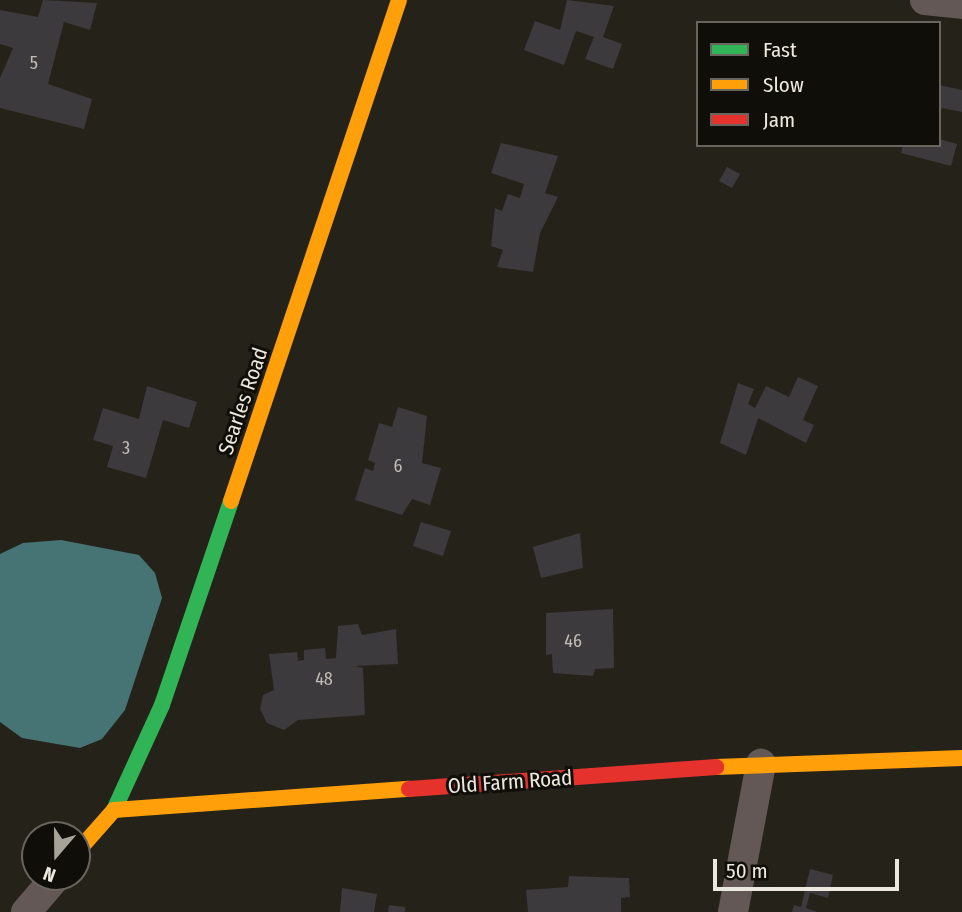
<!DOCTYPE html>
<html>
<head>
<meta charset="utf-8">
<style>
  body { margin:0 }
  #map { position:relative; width:962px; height:912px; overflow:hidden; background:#25221a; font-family:"Fira Sans Condensed",sans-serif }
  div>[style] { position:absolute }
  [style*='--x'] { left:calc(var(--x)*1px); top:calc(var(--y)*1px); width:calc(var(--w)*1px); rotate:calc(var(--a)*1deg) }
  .water>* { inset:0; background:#467374 }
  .building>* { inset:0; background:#3c3a3c }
  .street>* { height:30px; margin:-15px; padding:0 15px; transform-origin:15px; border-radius:15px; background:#635856 }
  .fast>* { height:16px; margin:-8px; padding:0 8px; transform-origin:8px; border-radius:8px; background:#30b455 }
  .slow>* { height:16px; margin:-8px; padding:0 8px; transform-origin:8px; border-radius:8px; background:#ff9f0a }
  .jam>* { height:16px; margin:-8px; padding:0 8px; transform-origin:8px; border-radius:8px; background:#e5322d }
  span { translate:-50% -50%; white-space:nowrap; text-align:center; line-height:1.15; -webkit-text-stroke:6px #100e08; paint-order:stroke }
  .number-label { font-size:18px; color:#c0bcb6 }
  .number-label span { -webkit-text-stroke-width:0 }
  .street-label { font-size:21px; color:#ece8df }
  .legend { position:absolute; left:696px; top:21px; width:245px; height:126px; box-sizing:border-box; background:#100e08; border:2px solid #68655e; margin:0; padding:9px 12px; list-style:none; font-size:21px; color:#ece8df }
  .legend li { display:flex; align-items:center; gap:14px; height:35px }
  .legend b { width:35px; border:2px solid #68655e }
  .north { position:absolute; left:21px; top:821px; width:70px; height:70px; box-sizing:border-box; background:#100e08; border:2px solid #68655e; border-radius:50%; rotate:200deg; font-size:19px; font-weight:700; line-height:28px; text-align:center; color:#ece8df }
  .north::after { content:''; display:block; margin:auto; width:24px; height:32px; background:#a6a39a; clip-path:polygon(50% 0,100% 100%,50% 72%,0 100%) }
  .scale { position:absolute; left:713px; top:859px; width:186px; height:32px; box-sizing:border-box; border:4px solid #ece8df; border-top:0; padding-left:9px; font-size:21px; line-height:24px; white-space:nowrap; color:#ece8df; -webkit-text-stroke:5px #100e08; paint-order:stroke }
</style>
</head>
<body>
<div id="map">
  <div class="water">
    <div style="clip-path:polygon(61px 540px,139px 555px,155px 573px,162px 598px,125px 710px,102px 739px,80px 748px,22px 738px,0 722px,0 554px,23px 543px)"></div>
  </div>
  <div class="building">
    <div style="clip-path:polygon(43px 0,97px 3px,90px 30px,64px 22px,48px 84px,92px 99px,84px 129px,0 108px,0 78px,13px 48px,0 44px,0 10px,38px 17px)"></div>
    <div style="clip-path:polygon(567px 0,614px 6px,603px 37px,622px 44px,613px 69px,585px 59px,594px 37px,576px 31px,564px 65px,524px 50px,535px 21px,560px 30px)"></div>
    <div style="clip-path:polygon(939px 85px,962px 90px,962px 112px,942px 108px,939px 115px)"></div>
    <div style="clip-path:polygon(939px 139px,957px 144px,951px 166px,901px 153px,903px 145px,939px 145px)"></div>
    <div style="clip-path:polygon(501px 143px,558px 156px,545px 193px,558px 197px,540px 233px,533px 272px,497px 267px,503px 250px,491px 246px,495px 208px,502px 211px,508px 194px,520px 198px,524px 184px,491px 173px)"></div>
    <div style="clip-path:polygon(727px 167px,740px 174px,732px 188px,719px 181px)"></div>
    <div style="clip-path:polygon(798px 377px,818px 386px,803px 420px,814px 425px,806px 443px,758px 418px,746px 455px,720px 443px,738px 383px,754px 389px,748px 404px,755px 408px,766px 386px,789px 397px)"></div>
    <div style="clip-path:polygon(147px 386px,197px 402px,189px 428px,163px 420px,146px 478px,107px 467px,113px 446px,93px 440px,103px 408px,139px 419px)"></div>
    <div style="clip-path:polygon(398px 407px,427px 416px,422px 463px,441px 468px,430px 505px,412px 499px,402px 515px,355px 500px,365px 468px,373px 471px,375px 463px,368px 460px,379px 423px,392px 427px)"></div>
    <div style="clip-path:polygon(421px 522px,451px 531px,443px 556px,413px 546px)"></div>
    <div style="clip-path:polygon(580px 533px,583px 568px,541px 578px,533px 547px)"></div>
    <div style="clip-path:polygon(613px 609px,614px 668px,595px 669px,593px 676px,553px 673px,552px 654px,546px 655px,546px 613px)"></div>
    <div style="clip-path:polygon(358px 624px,362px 635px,396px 629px,398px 664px,355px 666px,363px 668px,365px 715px,298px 720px,284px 730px,267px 723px,260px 709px,263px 695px,274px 690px,269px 654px,297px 652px,298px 661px,304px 660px,304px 650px,325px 648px,326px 659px,336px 658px,338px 626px)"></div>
    <div style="clip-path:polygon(810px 869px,833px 875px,828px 898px,810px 893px,806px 908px,817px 912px,792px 912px,794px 905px,801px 907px)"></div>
    <div style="clip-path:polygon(569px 876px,629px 878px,630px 897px,621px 898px,621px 912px,528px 912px,526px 890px,568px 887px)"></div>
    <div style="clip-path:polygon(342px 888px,377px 894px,374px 912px,340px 912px)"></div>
    <div style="clip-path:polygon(389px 905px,405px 907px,405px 912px,388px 912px)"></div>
  </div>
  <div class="street">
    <div style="--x:925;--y:0;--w:37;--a:6"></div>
    <div style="--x:26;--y:912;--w:46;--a:-49.4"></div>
    <div style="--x:733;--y:912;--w:151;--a:-79.3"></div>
  </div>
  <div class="fast">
    <div style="--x:114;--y:810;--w:115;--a:-65.4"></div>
    <div style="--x:162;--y:705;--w:215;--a:-71.3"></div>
  </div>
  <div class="slow">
    <div style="--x:231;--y:501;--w:528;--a:-71.46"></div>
    <div style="--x:716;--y:767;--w:246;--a:-2.1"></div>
    <div style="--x:77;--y:852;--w:56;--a:-48.6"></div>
    <div style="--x:114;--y:810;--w:296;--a:-4.1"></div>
  </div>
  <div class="jam">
    <div style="--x:409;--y:789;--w:308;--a:-4.1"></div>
  </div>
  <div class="number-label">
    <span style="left:34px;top:63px">5</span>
    <span style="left:126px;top:448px">3</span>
    <span style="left:398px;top:466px">6</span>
    <span style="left:573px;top:641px">46</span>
    <span style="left:324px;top:679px">48</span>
  </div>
  <div class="street-label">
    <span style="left:243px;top:401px;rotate:-71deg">Searles Road</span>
    <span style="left:510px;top:782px;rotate:-4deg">Old Farm Road</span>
  </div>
  <ul class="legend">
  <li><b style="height:9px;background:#30b455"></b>Fast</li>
  <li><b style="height:9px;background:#ff9f0a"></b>Slow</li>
  <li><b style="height:9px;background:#e5322d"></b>Jam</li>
  </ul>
  <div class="north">N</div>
  <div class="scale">50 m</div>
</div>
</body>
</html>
